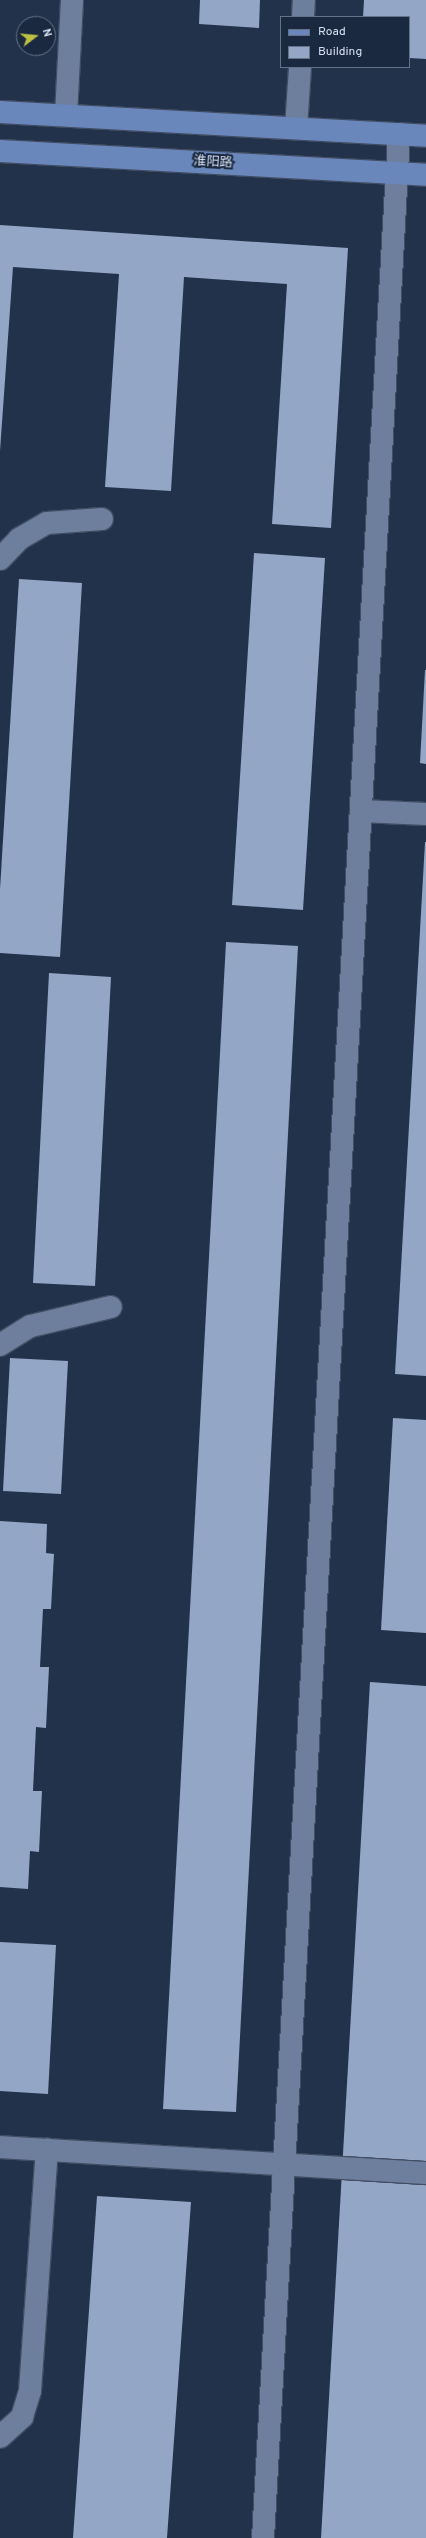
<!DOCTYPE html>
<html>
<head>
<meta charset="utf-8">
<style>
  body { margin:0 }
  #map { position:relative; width:426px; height:2538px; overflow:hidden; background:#23324b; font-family:Overpass,"Noto Sans SC",sans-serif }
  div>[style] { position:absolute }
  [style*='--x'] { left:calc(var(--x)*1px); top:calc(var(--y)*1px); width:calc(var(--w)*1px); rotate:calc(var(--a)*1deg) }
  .building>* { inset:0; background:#94a6c5 }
  .roads { filter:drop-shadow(1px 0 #414d62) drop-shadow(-1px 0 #414d62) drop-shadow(0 1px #414d62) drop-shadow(0 -1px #414d62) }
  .minor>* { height:22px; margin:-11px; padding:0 11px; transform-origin:11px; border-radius:11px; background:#6e7f9d }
  .major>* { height:22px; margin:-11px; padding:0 11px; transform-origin:11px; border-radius:11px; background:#6a87bc }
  span { translate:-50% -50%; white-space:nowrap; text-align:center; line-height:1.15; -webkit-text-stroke:4px #1a2840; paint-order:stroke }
  .street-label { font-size:13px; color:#d6e0f1 }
  .legend { position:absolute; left:280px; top:16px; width:130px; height:52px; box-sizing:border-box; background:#1a2840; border:1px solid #657287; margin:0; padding:5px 7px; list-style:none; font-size:12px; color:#d6e0f1 }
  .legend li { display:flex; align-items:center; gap:8px; height:20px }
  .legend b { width:20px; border:1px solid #657287 }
  .north { position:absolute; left:16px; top:16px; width:40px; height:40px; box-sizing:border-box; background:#1a2840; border:1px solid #657287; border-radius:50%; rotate:74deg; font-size:11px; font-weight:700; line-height:16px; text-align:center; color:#d6e0f1 }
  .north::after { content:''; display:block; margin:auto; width:14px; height:18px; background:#bdbf43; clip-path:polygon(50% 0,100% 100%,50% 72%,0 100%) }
</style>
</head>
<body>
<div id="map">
  <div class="building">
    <div style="clip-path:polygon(200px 0,260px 0,259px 28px,199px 24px)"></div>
    <div style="clip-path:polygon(364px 0,426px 0,426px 59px,409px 58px,409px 17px,363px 17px)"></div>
    <div style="clip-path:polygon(0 225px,348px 248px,331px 528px,272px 524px,287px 284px,184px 277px,171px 491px,105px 487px,119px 274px,13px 267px,0 451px)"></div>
    <div style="clip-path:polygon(254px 553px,325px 558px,303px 910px,232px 905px)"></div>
    <div style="clip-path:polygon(19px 579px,82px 583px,60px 957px,0 953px,0 889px)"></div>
    <div style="clip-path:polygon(425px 670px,426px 670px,426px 764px,420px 763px)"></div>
    <div style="clip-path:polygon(425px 842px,426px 842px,426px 1376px,395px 1374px)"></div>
    <div style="clip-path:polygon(226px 942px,298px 946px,236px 2112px,163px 2109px)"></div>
    <div style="clip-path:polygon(49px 973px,111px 977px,95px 1286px,33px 1283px)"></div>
    <div style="clip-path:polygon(10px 1358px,68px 1361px,61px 1494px,3px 1491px)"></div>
    <div style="clip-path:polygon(393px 1418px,426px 1420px,426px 1633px,381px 1630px)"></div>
    <div style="clip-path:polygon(0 1521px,47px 1524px,46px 1553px,54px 1554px,51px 1609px,43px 1609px,40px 1667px,49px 1667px,46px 1728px,36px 1727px,33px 1791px,42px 1791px,39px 1852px,30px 1851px,28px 1889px,0 1887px)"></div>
    <div style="clip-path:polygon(370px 1682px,426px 1686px,426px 2538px,321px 2538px)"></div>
    <div style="clip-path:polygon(0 1942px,56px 1945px,48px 2094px,0 2091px)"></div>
    <div style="clip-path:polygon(97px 2196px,191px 2202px,167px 2538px,73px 2538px)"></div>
  </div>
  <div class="roads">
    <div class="minor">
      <div style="--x:303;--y:17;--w:17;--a:-87"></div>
      <div style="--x:66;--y:115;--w:115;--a:-87"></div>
      <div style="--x:296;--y:128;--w:61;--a:-86.2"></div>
      <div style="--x:0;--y:559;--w:28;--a:-46"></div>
      <div style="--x:19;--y:539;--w:32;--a:-30"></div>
      <div style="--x:47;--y:523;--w:55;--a:-4.2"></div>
      <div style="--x:361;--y:811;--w:65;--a:2.6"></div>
      <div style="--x:0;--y:1345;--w:36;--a:-32"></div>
      <div style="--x:31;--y:1326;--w:82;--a:-13.4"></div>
      <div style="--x:0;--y:2147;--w:427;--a:3.5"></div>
      <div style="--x:0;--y:2437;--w:30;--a:-42"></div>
      <div style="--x:22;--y:2417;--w:27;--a:-73"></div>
      <div style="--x:30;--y:2391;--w:242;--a:-86"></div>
      <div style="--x:263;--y:2538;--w:2408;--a:-86.76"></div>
    </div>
    <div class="major">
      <div style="--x:0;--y:112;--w:427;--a:3.2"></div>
      <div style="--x:0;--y:151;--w:427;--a:3.2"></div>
    </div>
  </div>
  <div class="street-label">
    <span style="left:213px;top:163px;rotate:3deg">淮阳路</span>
  </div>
  <ul class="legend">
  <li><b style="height:5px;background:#6a87bc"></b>Road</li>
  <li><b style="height:11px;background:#94a6c5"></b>Building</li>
  </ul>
  <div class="north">N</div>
</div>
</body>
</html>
